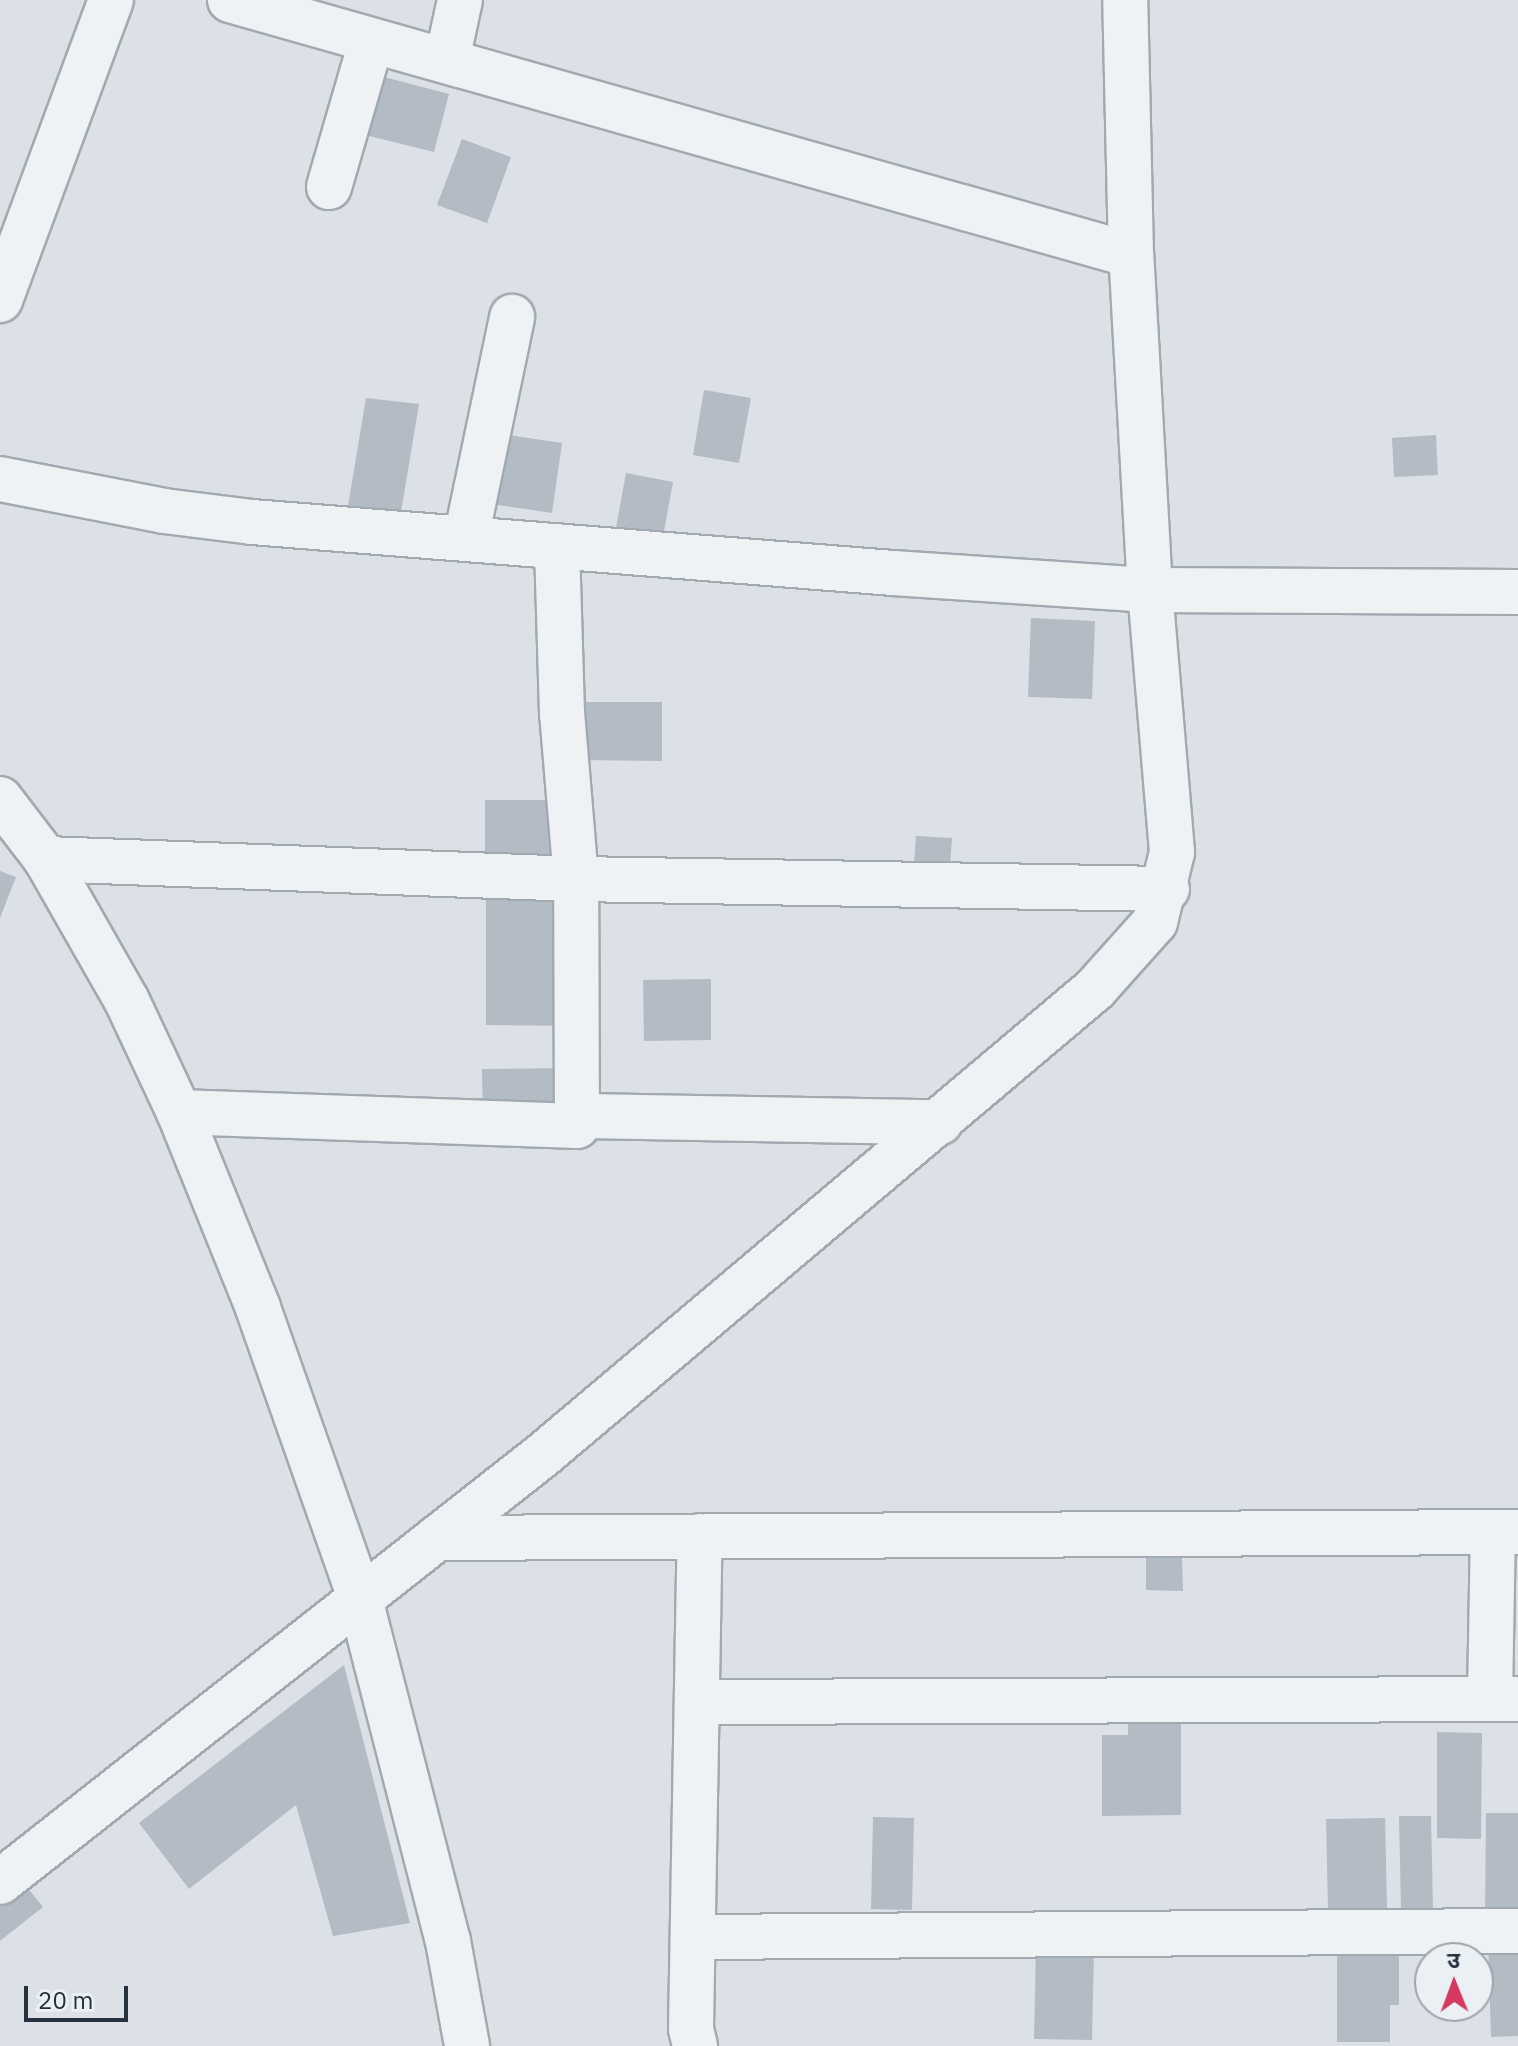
<!DOCTYPE html>
<html>
<head>
<meta charset="utf-8">
<style>
  body { margin:0 }
  #map { position:relative; width:1518px; height:2046px; overflow:hidden; background:#dce1e7; font-family:"IBM Plex Sans","Noto Sans Devanagari",sans-serif }
  div>[style] { position:absolute }
  [style*='--x'] { left:calc(var(--x)*1px); top:calc(var(--y)*1px); width:calc(var(--w)*1px); rotate:calc(var(--a)*1deg) }
  .building>* { inset:0; background:#b3bbc4 }
  .roads { filter:drop-shadow(2px 0 #a1a9b1) drop-shadow(-2px 0 #a1a9b1) drop-shadow(0 2px #a1a9b1) drop-shadow(0 -2px #a1a9b1) }
  .minor>* { height:44px; margin:-22px; padding:0 22px; transform-origin:22px; border-radius:22px; background:#eef2f5 }
  span { translate:-50% -50%; white-space:nowrap; text-align:center; line-height:1.15; -webkit-text-stroke:8px #ebf0f5; paint-order:stroke }
  .north { position:absolute; left:1414px; top:1942px; width:80px; height:80px; box-sizing:border-box; background:#ebf0f5; border:2px solid #9ca4ac; border-radius:50%; rotate:359deg; font-size:22px; font-weight:700; line-height:32px; text-align:center; color:#25313e }
  .north::after { content:''; display:block; margin:auto; width:28px; height:36px; background:#d53861; clip-path:polygon(50% 0,100% 100%,50% 72%,0 100%) }
  .scale { position:absolute; left:24px; top:1986px; width:104px; height:36px; box-sizing:border-box; border:4px solid #25313e; border-top:0; padding-left:10px; font-size:24px; line-height:28px; white-space:nowrap; color:#25313e; -webkit-text-stroke:6px #ebf0f5; paint-order:stroke }
</style>
</head>
<body>
<div id="map">
  <div class="building">
    <div style="clip-path:polygon(384px 77px,449px 94px,434px 152px,369px 136px)"></div>
    <div style="clip-path:polygon(462px 139px,511px 157px,487px 223px,437px 205px)"></div>
    <div style="clip-path:polygon(704px 390px,751px 398px,739px 463px,693px 455px)"></div>
    <div style="clip-path:polygon(366px 398px,419px 404px,399px 524px,347px 512px)"></div>
    <div style="clip-path:polygon(502px 434px,562px 443px,552px 513px,492px 504px)"></div>
    <div style="clip-path:polygon(1436px 435px,1438px 475px,1394px 477px,1392px 438px)"></div>
    <div style="clip-path:polygon(626px 473px,673px 482px,663px 537px,616px 528px)"></div>
    <div style="clip-path:polygon(1031px 618px,1095px 621px,1092px 699px,1028px 697px)"></div>
    <div style="clip-path:polygon(577px 702px,662px 702px,662px 761px,577px 760px)"></div>
    <div style="clip-path:polygon(485px 800px,553px 800px,553px 862px,485px 862px)"></div>
    <div style="clip-path:polygon(916px 836px,952px 838px,949px 880px,913px 878px)"></div>
    <div style="clip-path:polygon(0 871px,16px 877px,0 918px)"></div>
    <div style="clip-path:polygon(572px 895px,572px 1026px,486px 1025px,486px 896px)"></div>
    <div style="clip-path:polygon(711px 979px,711px 1040px,644px 1041px,643px 980px)"></div>
    <div style="clip-path:polygon(572px 1068px,573px 1122px,483px 1124px,482px 1069px)"></div>
    <div style="clip-path:polygon(1146px 1557px,1182px 1557px,1183px 1591px,1146px 1590px)"></div>
    <div style="clip-path:polygon(344px 1665px,410px 1923px,333px 1936px,296px 1805px,189px 1889px,139px 1823px)"></div>
    <div style="clip-path:polygon(1128px 1702px,1181px 1703px,1181px 1815px,1102px 1816px,1102px 1735px,1128px 1735px)"></div>
    <div style="clip-path:polygon(1437px 1732px,1482px 1733px,1481px 1839px,1437px 1838px)"></div>
    <div style="clip-path:polygon(1486px 1813px,1518px 1813px,1518px 1916px,1485px 1916px)"></div>
    <div style="clip-path:polygon(1399px 1816px,1431px 1816px,1433px 1908px,1401px 1909px)"></div>
    <div style="clip-path:polygon(873px 1817px,914px 1818px,912px 1910px,871px 1909px)"></div>
    <div style="clip-path:polygon(1385px 1818px,1387px 1908px,1328px 1909px,1326px 1819px)"></div>
    <div style="clip-path:polygon(23px 1882px,43px 1907px,0 1941px,0 1900px)"></div>
    <div style="clip-path:polygon(1518px 1938px,1518px 2036px,1491px 2037px,1488px 1939px)"></div>
    <div style="clip-path:polygon(1399px 1940px,1399px 2005px,1390px 2005px,1390px 2042px,1337px 2042px,1337px 1948px)"></div>
    <div style="clip-path:polygon(1036px 1948px,1094px 1950px,1092px 2040px,1034px 2039px)"></div>
  </div>
  <div class="roads">
    <div class="minor">
      <div style="--x:230;--y:0;--w:936;--a:15.8"></div>
      <div style="--x:447;--y:60;--w:61;--a:-77.8"></div>
      <div style="--x:329;--y:187;--w:151;--a:-73.8"></div>
      <div style="--x:0;--y:300;--w:320;--a:-69.7"></div>
      <div style="--x:0;--y:479;--w:167;--a:11"></div>
      <div style="--x:164;--y:511;--w:89;--a:7.1"></div>
      <div style="--x:252;--y:522;--w:643;--a:4.55"></div>
      <div style="--x:893;--y:573;--w:258;--a:3.8"></div>
      <div style="--x:1150;--y:590;--w:368;--a:0.3"></div>
      <div style="--x:466;--y:538;--w:226;--a:-78.2"></div>
      <div style="--x:0;--y:799;--w:76;--a:52.5"></div>
      <div style="--x:46;--y:859;--w:163;--a:60.3"></div>
      <div style="--x:127;--y:1001;--w:123;--a:64.9"></div>
      <div style="--x:179;--y:1112;--w:211;--a:68"></div>
      <div style="--x:258;--y:1308;--w:304;--a:70.6"></div>
      <div style="--x:359;--y:1595;--w:357;--a:75.6"></div>
      <div style="--x:448;--y:1941;--w:107;--a:79.7"></div>
      <div style="--x:46;--y:859;--w:530;--a:2.16"></div>
      <div style="--x:576;--y:879;--w:591;--a:0.97"></div>
      <div style="--x:179;--y:1112;--w:398;--a:2"></div>
      <div style="--x:577;--y:1126;--w:247;--a:-90.2"></div>
      <div style="--x:576;--y:879;--w:166;--a:-94.8"></div>
      <div style="--x:562;--y:714;--w:168;--a:-91.7"></div>
      <div style="--x:580;--y:1116;--w:360;--a:1"></div>
      <div style="--x:437;--y:1538;--w:1081;--a:-0.32"></div>
      <div style="--x:1490;--y:1699;--w:167;--a:-89"></div>
      <div style="--x:699;--y:1702;--w:819;--a:-0.21"></div>
      <div style="--x:0;--y:1882;--w:692;--a:-38.19"></div>
      <div style="--x:544;--y:1454;--w:721;--a:-40.16"></div>
      <div style="--x:1095;--y:989;--w:90;--a:-48.2"></div>
      <div style="--x:1155;--y:922;--w:72;--a:-76.3"></div>
      <div style="--x:1172;--y:852;--w:263;--a:-94.8"></div>
      <div style="--x:1150;--y:590;--w:336;--a:-93.2"></div>
      <div style="--x:1131;--y:255;--w:255;--a:-91.3"></div>
      <div style="--x:695;--y:1937;--w:823;--a:-0.42"></div>
      <div style="--x:695;--y:2046;--w:17;--a:-103"></div>
      <div style="--x:691;--y:2029;--w:493;--a:-89"></div>
    </div>
  </div>
  <div class="north">उ</div>
  <div class="scale">20 m</div>
</div>
</body>
</html>
